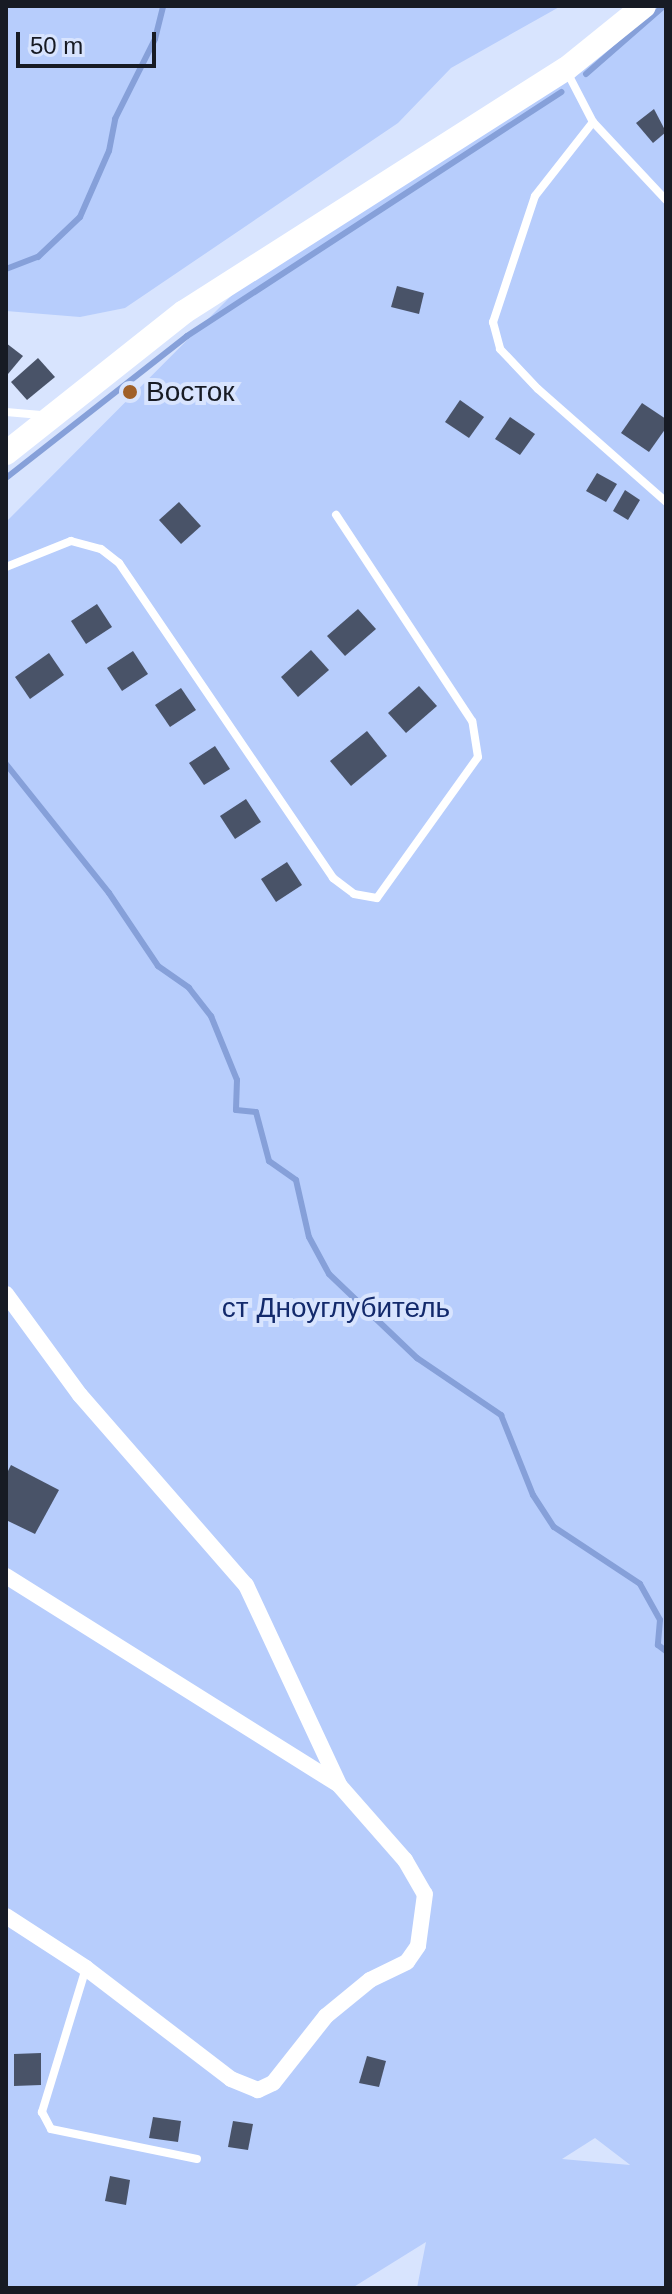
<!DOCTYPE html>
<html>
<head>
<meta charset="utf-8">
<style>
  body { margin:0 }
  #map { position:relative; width:672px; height:2294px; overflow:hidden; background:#d8e4fe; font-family:Helvetica,sans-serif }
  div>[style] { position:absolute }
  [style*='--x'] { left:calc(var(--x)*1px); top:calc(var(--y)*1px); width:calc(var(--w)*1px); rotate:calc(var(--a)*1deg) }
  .green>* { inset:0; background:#b7cdfc }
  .stream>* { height:6px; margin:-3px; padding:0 3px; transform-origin:3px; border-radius:3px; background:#86a0d9 }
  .building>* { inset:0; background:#495368 }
  .lane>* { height:8px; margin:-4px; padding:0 4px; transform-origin:4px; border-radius:4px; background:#fff }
  .street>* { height:16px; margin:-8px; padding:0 8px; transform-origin:8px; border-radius:8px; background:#fff }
  .secondary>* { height:24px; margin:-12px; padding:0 12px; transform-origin:12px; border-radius:12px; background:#fff }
  .dots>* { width:22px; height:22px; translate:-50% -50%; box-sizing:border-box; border:4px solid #d8e4fe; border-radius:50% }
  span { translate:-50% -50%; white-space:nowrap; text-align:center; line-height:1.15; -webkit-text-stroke:8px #d8e4fe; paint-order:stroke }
  .poi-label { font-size:28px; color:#171b24 }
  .left { translate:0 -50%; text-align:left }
  .park-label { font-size:28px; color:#132a6c }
  .frame { position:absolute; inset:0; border:8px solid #171b24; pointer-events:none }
  .scale { position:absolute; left:16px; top:32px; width:140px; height:36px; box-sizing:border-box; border:4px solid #171b24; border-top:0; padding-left:10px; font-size:24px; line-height:28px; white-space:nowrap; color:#171b24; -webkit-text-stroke:6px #d8e4fe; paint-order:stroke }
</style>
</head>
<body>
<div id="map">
  <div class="green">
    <div style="clip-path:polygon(6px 6px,561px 6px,451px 68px,398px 123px,125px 308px,80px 317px,6px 311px)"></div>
    <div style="clip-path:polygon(evenodd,644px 6px,666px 6px,666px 2288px,417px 2288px,426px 2242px,352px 2288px,6px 2288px,6px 522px,233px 294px,644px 6px,595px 2138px,629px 2164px,630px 2165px,562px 2159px,595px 2138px)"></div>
  </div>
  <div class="stream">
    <div style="--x:586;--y:74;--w:103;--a:-41.1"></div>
    <div style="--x:6;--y:269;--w:34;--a:-21"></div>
    <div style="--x:38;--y:257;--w:58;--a:-43.6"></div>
    <div style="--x:80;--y:217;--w:72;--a:-66.3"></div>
    <div style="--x:109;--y:151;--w:33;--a:-79"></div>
    <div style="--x:115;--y:119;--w:89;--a:-63.4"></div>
    <div style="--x:155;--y:39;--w:34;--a:-76"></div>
    <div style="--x:6;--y:478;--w:230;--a:-38.1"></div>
    <div style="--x:187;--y:336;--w:447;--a:-33.1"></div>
    <div style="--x:6;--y:764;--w:165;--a:51.4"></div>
    <div style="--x:109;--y:893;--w:88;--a:56.1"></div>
    <div style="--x:158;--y:966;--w:38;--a:35"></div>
    <div style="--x:189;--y:988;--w:36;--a:52"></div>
    <div style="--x:211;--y:1016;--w:69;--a:67.9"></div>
    <div style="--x:237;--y:1080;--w:30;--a:92"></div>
    <div style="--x:236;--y:1110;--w:20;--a:6"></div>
    <div style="--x:256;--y:1112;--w:51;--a:75.1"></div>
    <div style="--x:269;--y:1161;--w:33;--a:35"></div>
    <div style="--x:296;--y:1180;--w:58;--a:77.2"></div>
    <div style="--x:309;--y:1237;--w:42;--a:61.6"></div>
    <div style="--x:329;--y:1274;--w:122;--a:43.7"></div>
    <div style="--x:417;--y:1358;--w:102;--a:34.2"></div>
    <div style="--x:501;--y:1415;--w:86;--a:68.2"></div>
    <div style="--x:533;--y:1495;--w:38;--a:57"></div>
    <div style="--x:554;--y:1527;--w:103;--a:33.5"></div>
    <div style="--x:640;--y:1584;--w:41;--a:60.9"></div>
    <div style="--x:660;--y:1620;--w:25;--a:95"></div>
    <div style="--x:658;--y:1645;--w:10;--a:37"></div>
  </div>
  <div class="building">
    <div style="clip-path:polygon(654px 109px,666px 132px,653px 143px,636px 123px)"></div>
    <div style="clip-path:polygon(397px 286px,424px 293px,419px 314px,391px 307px)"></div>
    <div style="clip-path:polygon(6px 343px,23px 356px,8px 374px,6px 372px)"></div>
    <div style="clip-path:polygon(38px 358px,55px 377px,27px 400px,11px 382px)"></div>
    <div style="clip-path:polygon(460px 400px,484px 417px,469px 438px,445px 422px)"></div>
    <div style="clip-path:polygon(642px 403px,666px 419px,666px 428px,649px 452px,621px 433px)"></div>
    <div style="clip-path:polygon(510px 417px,535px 434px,520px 455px,495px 439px)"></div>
    <div style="clip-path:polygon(597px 473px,617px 484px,606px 502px,586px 491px)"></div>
    <div style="clip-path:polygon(625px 490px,640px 500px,628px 520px,613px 511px)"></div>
    <div style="clip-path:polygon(179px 502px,201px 526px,181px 544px,159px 520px)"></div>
    <div style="clip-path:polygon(97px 604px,112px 627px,86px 644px,71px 621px)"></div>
    <div style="clip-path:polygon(358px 609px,376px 629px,345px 656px,327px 636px)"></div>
    <div style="clip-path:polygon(311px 650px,329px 670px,298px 697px,281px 677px)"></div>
    <div style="clip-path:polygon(133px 651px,148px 674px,122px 691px,107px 668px)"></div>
    <div style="clip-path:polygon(49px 653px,64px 675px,30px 699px,15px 677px)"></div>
    <div style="clip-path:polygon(419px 686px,437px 706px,406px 733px,388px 713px)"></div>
    <div style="clip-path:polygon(181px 688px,196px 710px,170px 727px,155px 705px)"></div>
    <div style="clip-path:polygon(367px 731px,387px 756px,351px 786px,330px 761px)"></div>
    <div style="clip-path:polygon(215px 746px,230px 769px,204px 785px,189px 763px)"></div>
    <div style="clip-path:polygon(246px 799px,261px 822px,235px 839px,220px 816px)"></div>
    <div style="clip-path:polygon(287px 862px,302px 885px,276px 902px,261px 879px)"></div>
    <div style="clip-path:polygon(11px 1465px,59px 1490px,35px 1534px,6px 1520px,6px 1475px)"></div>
    <div style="clip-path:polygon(41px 2053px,41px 2085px,14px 2086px,14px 2054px)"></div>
    <div style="clip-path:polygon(367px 2056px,386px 2061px,379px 2087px,359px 2083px)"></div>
    <div style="clip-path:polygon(153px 2117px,181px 2121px,178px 2142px,149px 2138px)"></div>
    <div style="clip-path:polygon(233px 2121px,253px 2124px,248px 2150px,228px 2147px)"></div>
    <div style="clip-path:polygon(110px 2176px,130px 2180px,126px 2205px,105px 2201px)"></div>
  </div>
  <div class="lane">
    <div style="--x:566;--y:70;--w:59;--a:62.6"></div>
    <div style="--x:593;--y:122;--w:107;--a:46.9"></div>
    <div style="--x:593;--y:122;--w:94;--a:128.1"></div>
    <div style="--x:535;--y:196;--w:133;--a:108.4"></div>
    <div style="--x:493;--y:322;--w:28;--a:75"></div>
    <div style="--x:500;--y:349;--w:55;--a:46.5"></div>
    <div style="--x:538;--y:389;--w:171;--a:41.4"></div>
    <div style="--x:6;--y:412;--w:38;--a:5"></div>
    <div style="--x:6;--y:567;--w:70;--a:-21.8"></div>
    <div style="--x:71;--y:541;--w:31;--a:15"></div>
    <div style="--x:101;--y:549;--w:23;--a:38"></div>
    <div style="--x:119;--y:563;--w:381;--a:55.8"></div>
    <div style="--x:333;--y:878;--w:26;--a:37"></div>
    <div style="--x:354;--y:894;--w:23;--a:10"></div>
    <div style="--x:377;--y:898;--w:173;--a:-54.4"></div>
    <div style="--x:478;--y:757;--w:36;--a:-99"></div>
    <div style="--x:472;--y:721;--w:247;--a:-123.4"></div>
    <div style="--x:86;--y:1968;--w:151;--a:107"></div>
    <div style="--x:42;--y:2112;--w:19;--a:62"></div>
    <div style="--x:51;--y:2129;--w:149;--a:11.6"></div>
  </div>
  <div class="street">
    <div style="--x:6;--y:1294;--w:125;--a:53.8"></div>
    <div style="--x:80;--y:1395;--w:252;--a:48.9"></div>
    <div style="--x:246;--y:1585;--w:220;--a:65"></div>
    <div style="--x:6;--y:1576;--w:393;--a:32.1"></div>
    <div style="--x:339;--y:1785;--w:100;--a:48.7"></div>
    <div style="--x:405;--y:1860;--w:39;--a:60"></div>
    <div style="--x:425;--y:1894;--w:52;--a:97.7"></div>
    <div style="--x:418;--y:1946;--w:19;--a:125"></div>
    <div style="--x:407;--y:1962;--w:41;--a:154.1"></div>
    <div style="--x:370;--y:1980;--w:57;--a:140.7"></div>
    <div style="--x:326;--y:2016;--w:85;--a:128.3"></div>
    <div style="--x:273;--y:2083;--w:17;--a:155"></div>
    <div style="--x:258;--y:2090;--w:29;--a:-158"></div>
    <div style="--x:231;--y:2079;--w:183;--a:-142.6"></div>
    <div style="--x:86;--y:1968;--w:95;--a:-147"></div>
  </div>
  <div class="secondary">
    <div style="--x:6;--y:453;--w:227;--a:-38.4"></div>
    <div style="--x:184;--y:312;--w:453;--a:-32.5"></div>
    <div style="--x:566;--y:69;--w:100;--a:-38.9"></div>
  </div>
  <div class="dots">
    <div style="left:130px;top:392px;background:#a06029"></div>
  </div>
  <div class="poi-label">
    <span class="left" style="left:146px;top:392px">Восток</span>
  </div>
  <div class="park-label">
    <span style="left:336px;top:1308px">ст Дноуглубитель</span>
  </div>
  <div class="frame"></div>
  <div class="scale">50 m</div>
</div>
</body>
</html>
